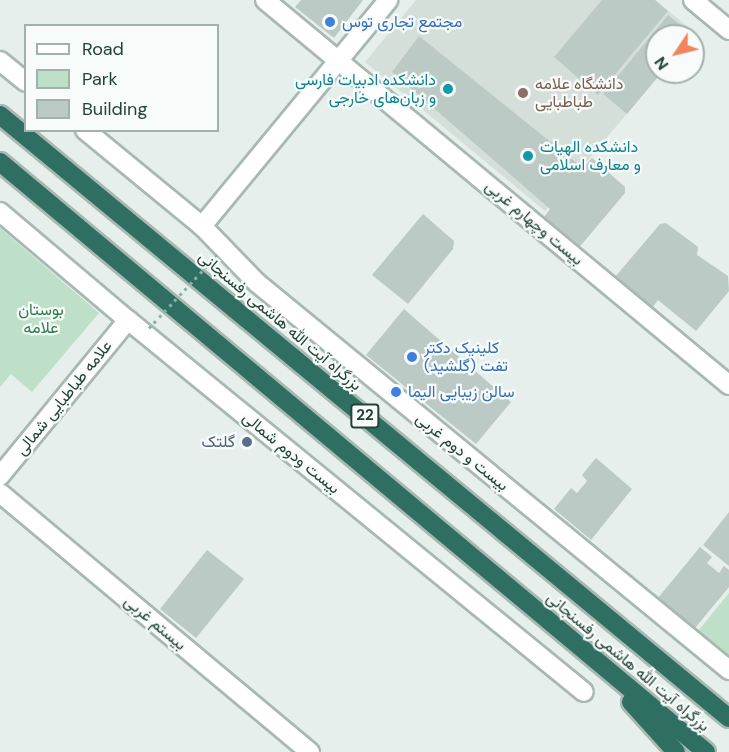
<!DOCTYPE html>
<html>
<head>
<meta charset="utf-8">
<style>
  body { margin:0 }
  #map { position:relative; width:729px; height:752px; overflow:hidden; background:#e6efeb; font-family:"DM Sans",Vazirmatn,sans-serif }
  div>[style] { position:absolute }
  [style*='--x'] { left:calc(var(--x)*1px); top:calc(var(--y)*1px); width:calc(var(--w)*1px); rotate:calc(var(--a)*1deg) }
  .built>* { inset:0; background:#d4dfda }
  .green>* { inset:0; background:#bfe0c8 }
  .building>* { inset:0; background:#bbcac4 }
  .roads { filter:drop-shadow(2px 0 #a8b8b2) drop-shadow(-2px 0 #a8b8b2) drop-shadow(0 2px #a8b8b2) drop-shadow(0 -2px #a8b8b2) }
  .street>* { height:18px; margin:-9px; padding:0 9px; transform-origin:9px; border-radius:9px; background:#fff }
  .secondary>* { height:18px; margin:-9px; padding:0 9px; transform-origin:9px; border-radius:9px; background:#fff }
  .highway>* { height:18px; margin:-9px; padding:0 9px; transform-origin:9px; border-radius:9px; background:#2f6f62 }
  .path-bridge>* { height:3px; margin-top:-1.5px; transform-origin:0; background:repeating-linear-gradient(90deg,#86b3a5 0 3px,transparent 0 7.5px) }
  .dots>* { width:16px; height:16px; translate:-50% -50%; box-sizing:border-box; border:3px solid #f7fbf9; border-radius:50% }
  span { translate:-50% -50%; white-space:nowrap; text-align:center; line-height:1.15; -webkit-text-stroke:4.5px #f7fbf9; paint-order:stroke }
  .shield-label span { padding:2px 4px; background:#f7fbf9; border:2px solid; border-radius:4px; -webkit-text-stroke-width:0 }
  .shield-label { font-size:15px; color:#24423a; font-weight:700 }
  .shop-label { font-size:16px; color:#366cbe }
  .left { translate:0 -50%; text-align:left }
  .culture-label { font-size:16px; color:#0d838f }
  .right { translate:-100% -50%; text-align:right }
  .education-label { font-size:16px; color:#785e54 }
  .street-label { font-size:16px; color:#24423a }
  .park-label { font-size:16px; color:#2d7a4b }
  .service-label { font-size:16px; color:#4e5e75 }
  .legend { position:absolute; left:24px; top:24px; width:195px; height:108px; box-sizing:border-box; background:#f7fbf9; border:2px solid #a3b1ad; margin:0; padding:8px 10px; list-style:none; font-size:18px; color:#24423a }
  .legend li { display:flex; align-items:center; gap:12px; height:30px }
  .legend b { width:30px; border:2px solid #a3b1ad }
  .north { position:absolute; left:645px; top:24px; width:60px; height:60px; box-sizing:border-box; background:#f7fbf9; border:2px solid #a3b1ad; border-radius:50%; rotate:235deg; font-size:16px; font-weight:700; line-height:24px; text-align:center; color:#24423a }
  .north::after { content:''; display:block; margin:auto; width:21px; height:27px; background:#f4845f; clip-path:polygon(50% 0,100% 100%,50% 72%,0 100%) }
</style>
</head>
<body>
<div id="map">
  <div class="built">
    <div style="clip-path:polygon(416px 0,655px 0,695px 33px,692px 36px,657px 36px,657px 72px,662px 72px,545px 211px,365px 62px)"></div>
  </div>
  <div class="green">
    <div style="clip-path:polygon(0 228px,99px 313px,32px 392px,11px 374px,0 387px)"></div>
    <div style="clip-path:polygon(729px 593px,729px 655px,698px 631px)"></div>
  </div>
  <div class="building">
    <div style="clip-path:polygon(301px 0,363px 0,334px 38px,295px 7px)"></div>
    <div style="clip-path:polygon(602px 0,655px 0,668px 11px,598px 95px,554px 57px)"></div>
    <div style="clip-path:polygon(668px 15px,693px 35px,657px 36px,657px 72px,662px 72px,627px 114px,603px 94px)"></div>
    <div style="clip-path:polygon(419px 36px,583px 168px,592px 158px,625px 187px,625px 193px,577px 250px,542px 220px,550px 209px,392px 72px)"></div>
    <div style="clip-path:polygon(423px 214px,454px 241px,453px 249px,408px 304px,372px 275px)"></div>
    <div style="clip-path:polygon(666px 223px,698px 247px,697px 255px,728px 276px,729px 291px,696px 331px,658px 300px,652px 308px,615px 277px,660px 224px)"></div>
    <div style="clip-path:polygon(404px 309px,511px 402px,476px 444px,366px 355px)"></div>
    <div style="clip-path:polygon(596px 458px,632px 489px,591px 540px,554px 509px,571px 488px,577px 493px,587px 481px,582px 475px)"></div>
    <div style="clip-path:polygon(729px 512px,729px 566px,703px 545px)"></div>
    <div style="clip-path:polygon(700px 547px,712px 557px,707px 563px,719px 573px,724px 566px,729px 570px,729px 587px,695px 628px,658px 598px)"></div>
    <div style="clip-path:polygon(207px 550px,244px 579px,196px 638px,160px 609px)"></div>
  </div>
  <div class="roads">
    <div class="street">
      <div style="--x:265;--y:0;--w:603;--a:39.68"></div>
      <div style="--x:693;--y:0;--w:47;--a:39.8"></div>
      <div style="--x:202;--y:226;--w:78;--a:46"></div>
      <div style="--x:256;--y:282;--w:612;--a:39.36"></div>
      <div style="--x:128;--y:320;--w:588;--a:39.21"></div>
      <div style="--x:0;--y:493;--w:404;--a:39.9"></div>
    </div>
    <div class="secondary">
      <div style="--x:0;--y:61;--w:33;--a:39"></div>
      <div style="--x:85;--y:130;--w:151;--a:39.4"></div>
      <div style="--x:202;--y:226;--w:293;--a:-50.5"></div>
      <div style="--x:0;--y:212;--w:167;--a:40.2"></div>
      <div style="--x:128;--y:320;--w:202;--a:129.4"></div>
    </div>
    <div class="highway">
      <div style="--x:0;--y:115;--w:946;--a:39.6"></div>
      <div style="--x:0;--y:162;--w:920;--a:39.89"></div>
      <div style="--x:631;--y:702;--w:67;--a:48"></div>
    </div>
  </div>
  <div class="path-bridge">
    <div style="--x:149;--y:328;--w:101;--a:-47"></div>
  </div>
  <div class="dots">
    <div style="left:330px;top:22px;background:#3f7fe0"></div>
    <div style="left:448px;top:89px;background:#0f9aa8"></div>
    <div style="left:523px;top:93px;background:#8d6e63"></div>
    <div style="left:528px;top:156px;background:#0f9aa8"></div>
    <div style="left:412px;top:357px;background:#3f7fe0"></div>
    <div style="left:396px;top:392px;background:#3f7fe0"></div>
    <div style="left:247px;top:442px;background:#5c6f8a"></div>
  </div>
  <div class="shield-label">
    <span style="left:365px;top:416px">22</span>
  </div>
  <div class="shop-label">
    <span class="left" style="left:342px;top:22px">مجتمع تجاری توس</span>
    <span class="left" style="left:424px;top:357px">کلینیک دکتر<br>تفت (گلشید)</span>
    <span class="left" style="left:408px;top:392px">سالن زیبایی الیما</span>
  </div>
  <div class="culture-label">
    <span class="right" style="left:436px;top:89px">دانشکده ادبیات فارسی<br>و زبان‌های خارجی</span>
    <span class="left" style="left:540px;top:156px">دانشکده الهیات<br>و معارف اسلامی</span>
  </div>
  <div class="education-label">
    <span class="left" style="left:535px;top:93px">دانشگاه علامه<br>طباطبایی</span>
  </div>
  <div class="street-label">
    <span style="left:534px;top:223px;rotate:40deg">بیست وچهارم غربی</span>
    <span style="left:280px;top:321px;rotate:40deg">بزرگراه آیت الله هاشمی رفسنجانی</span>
    <span style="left:64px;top:398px;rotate:-51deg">علامه طباطبایی شمالی</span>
    <span style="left:462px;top:452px;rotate:39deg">بیست و دوم غربی</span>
    <span style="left:291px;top:453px;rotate:39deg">بیست ودوم شمالی</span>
    <span style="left:155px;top:623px;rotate:40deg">بیستم غربی</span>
    <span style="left:628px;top:662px;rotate:40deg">بزرگراه آیت الله هاشمی رفسنجانی</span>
  </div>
  <div class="park-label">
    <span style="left:41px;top:319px">بوستان<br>علامه</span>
  </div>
  <div class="service-label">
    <span class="right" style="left:235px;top:442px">گلتک</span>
  </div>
  <ul class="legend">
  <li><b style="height:8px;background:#fff"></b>Road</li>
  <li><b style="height:16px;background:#bfe0c8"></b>Park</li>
  <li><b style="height:16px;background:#bbcac4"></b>Building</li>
  </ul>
  <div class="north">N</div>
</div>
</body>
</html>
